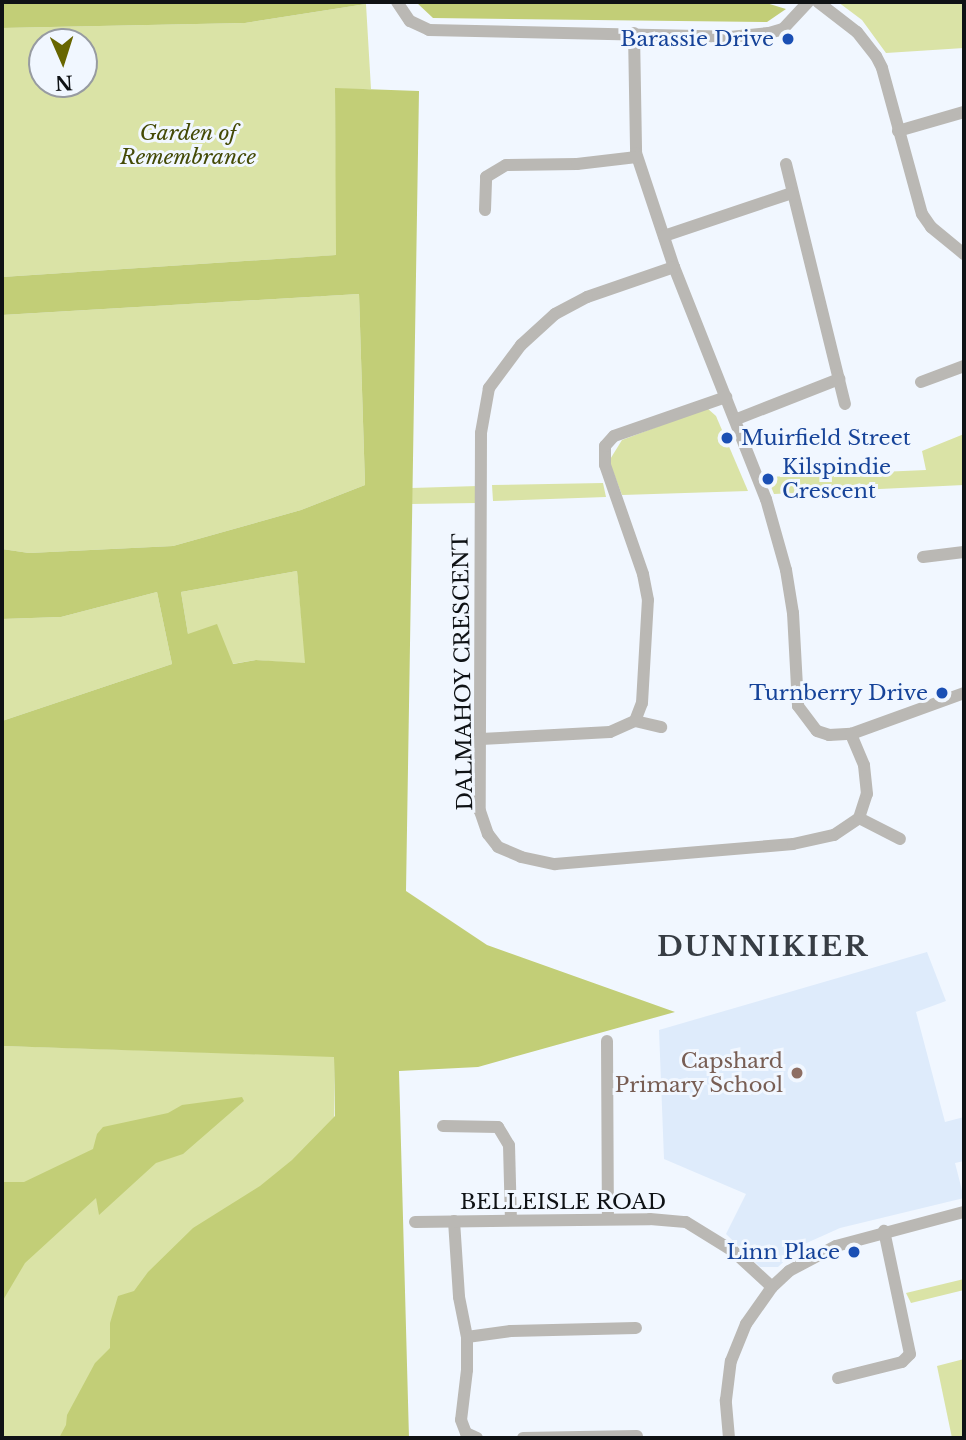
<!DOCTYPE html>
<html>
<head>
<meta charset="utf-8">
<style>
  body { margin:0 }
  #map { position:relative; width:966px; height:1440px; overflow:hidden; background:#f1f7ff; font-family:"Libre Baskerville",serif }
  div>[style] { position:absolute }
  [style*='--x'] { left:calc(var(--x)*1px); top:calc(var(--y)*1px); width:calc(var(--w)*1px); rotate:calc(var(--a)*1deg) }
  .built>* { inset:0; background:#deebfb }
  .green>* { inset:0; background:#dae3a6 }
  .forest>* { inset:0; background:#c2ce77 }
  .minor>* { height:12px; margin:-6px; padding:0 6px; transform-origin:6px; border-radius:6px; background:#bab8b4 }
  .dots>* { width:19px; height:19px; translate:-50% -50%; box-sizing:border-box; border:4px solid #f1f7ff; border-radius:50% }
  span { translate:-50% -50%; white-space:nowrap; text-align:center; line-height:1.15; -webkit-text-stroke:6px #f1f7ff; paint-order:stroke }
  .transit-label { font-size:21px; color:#164399 }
  .right { translate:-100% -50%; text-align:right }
  .left { translate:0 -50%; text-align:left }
  .park-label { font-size:21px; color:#444a06; font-style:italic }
  .street-label { font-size:21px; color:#0f1215 }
  .education-label { font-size:21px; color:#785e54 }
  .district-label { font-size:28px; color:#373d44; font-weight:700; letter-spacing:2px }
  .frame { position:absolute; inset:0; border:4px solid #0f1215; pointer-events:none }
  .north { position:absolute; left:28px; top:28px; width:70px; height:70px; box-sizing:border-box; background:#f1f7ff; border:2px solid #979ba1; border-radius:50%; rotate:177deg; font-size:19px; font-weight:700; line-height:28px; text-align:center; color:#0f1215 }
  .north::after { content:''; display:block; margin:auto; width:24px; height:32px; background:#686600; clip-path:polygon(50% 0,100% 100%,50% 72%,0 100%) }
</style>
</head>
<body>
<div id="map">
  <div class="built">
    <div style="clip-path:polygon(927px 952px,946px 1001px,916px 1012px,945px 1122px,964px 1117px,964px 1161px,955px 1163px,964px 1198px,840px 1228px,800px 1246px,778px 1267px,760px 1267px,726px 1234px,746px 1194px,664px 1159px,659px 1030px)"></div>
  </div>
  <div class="green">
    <div style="clip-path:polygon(838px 2px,964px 2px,964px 48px,886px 53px,862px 20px)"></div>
    <div style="clip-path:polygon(evenodd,366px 4px,371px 89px,335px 89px,337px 255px,2px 277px,2px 28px,245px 23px,366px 4px,42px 42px,84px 42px,84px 84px,42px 84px,42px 42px)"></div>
    <div style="clip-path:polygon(359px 294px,365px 485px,301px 510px,173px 546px,29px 553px,2px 549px,2px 315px)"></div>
    <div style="clip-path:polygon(707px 408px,716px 416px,748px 491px,622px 495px,609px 461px,622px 440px)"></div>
    <div style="clip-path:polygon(964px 434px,964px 485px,774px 494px,767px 477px,926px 470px,922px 451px)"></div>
    <div style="clip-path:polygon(603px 483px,606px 497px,493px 501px,492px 485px)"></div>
    <div style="clip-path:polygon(478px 486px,477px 503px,411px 504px,411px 488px)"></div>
    <div style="clip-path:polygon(297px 571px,306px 664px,256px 660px,232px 664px,188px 634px,181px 592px)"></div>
    <div style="clip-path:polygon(157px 592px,172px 664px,2px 721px,2px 619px,61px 617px)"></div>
    <div style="clip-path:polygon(2px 1046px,334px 1056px,336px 1438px,2px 1438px)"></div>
    <div style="clip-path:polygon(964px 1279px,964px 1290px,911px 1303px,906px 1293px)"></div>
    <div style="clip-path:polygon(964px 1359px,964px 1438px,952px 1438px,937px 1366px)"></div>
  </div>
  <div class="forest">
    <div style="clip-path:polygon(2px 2px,366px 2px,366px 4px,245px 23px,2px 28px)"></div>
    <div style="clip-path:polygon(416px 2px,763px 2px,786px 9px,767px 22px,433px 18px)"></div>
    <div style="clip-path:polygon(evenodd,335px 88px,419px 91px,406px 891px,487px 945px,675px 1012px,478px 1067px,399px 1071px,409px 1438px,59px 1438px,66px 1425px,67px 1415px,95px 1363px,110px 1348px,110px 1323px,118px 1296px,134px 1291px,148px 1272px,193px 1228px,260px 1186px,292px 1160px,335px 1116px,334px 1057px,2px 1046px,2px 721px,172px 664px,157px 592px,61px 617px,2px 619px,2px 549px,29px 553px,173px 546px,301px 510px,365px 485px,359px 294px,2px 315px,2px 277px,336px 255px,335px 88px,297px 571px,305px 663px,256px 660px,233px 664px,217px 624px,188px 634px,181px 592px,297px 571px)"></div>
    <div style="clip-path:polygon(242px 1097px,244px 1101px,183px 1154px,156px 1163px,99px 1215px,96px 1198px,25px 1263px,2px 1302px,2px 1182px,24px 1182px,93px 1149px,97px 1134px,103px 1127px,168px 1113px,182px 1105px)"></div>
  </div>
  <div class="minor">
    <div style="--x:397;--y:2;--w:23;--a:56"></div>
    <div style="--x:410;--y:21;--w:21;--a:25"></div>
    <div style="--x:429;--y:30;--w:301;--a:1.3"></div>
    <div style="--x:730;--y:37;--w:39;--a:-6"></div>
    <div style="--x:769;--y:33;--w:15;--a:-16"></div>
    <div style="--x:783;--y:29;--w:37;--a:-47"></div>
    <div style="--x:818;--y:2;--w:49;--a:37.6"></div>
    <div style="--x:857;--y:32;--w:31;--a:52"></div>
    <div style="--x:876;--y:56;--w:13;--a:63"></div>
    <div style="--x:882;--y:68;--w:151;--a:74.7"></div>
    <div style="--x:922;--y:214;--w:16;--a:55"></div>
    <div style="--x:931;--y:227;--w:43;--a:39.3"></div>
    <div style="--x:634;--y:33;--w:120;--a:89"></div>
    <div style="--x:636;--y:153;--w:120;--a:71.6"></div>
    <div style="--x:674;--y:267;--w:250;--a:68.4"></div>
    <div style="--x:766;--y:499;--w:74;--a:74.3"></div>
    <div style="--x:786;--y:570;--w:44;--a:80.8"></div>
    <div style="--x:793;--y:613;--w:93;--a:86.9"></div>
    <div style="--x:798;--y:706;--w:31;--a:53"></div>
    <div style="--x:817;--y:731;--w:13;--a:18"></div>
    <div style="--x:829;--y:735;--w:22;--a:-3"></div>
    <div style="--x:851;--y:734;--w:120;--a:-19.9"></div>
    <div style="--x:898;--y:131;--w:69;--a:-16.1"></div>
    <div style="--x:786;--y:164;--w:247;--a:76.2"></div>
    <div style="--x:485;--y:210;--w:33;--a:-88"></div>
    <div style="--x:486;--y:177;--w:23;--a:-31"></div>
    <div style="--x:506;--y:165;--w:71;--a:-0.8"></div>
    <div style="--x:577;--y:164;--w:60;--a:-6.7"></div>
    <div style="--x:664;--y:236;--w:135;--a:-18.6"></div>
    <div style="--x:674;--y:267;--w:92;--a:161"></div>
    <div style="--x:587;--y:297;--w:36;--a:152"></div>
    <div style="--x:555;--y:314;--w:46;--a:137.6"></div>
    <div style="--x:521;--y:345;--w:54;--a:126.7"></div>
    <div style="--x:489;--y:388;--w:46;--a:100.1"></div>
    <div style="--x:481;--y:433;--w:378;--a:90.2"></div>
    <div style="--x:480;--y:811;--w:24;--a:71"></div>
    <div style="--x:488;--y:834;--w:16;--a:52"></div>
    <div style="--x:498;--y:847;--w:25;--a:23"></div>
    <div style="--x:521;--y:857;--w:35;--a:12"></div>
    <div style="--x:555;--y:864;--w:239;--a:-4.8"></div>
    <div style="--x:793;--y:844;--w:42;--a:-12.4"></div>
    <div style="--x:834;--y:835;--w:30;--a:-34"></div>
    <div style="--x:859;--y:818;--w:25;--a:-72"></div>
    <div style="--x:867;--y:794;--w:29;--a:-96"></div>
    <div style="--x:864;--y:765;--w:34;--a:-113"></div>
    <div style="--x:921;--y:382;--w:46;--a:-20.4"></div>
    <div style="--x:737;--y:419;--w:110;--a:-21.4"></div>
    <div style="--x:923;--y:557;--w:41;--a:-7"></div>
    <div style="--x:635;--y:721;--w:27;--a:13"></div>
    <div style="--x:481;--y:739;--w:129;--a:-3.1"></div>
    <div style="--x:610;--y:732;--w:27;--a:-24"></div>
    <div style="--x:635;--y:721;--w:19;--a:-69"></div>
    <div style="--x:642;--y:703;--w:103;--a:-86.7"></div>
    <div style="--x:648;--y:600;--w:26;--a:-101"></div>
    <div style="--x:643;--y:574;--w:115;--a:-109.2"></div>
    <div style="--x:605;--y:465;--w:19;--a:-90"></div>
    <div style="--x:605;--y:446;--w:13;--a:-48"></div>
    <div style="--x:614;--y:436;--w:119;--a:-19.2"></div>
    <div style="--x:859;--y:818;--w:46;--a:27.1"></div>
    <div style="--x:607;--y:1041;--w:178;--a:89.7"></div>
    <div style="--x:443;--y:1126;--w:55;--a:1"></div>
    <div style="--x:498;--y:1127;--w:21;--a:59"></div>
    <div style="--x:509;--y:1145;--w:75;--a:88.5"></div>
    <div style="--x:454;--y:1221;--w:76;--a:86.2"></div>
    <div style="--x:459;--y:1297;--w:41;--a:78.7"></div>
    <div style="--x:467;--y:1337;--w:33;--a:90"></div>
    <div style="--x:467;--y:1370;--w:50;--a:96.8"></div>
    <div style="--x:461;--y:1420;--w:14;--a:69"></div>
    <div style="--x:466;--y:1433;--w:12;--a:24"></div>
    <div style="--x:415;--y:1222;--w:235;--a:-0.7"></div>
    <div style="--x:650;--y:1219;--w:36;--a:5"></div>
    <div style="--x:686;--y:1222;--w:55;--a:31.7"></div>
    <div style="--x:733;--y:1251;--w:53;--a:42.7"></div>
    <div style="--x:467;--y:1337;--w:44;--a:-7.8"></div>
    <div style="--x:511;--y:1331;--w:125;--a:-1.4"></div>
    <div style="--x:838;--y:1378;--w:66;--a:-14"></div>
    <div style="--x:902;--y:1362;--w:11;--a:-45"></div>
    <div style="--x:910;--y:1354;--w:126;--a:-101.9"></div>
    <div style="--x:523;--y:1438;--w:114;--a:-1"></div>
    <div style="--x:729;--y:1438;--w:38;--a:-95"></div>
    <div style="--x:726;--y:1400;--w:39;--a:-83"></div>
    <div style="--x:731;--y:1361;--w:40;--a:-68"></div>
    <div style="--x:746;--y:1324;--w:45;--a:-54.9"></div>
    <div style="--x:772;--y:1287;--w:23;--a:-43"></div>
    <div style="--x:789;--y:1271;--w:53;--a:-28"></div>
    <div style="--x:836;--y:1246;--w:132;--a:-14.9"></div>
  </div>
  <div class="dots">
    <div style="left:788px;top:39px;background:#1a4fb4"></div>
    <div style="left:727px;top:438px;background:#1a4fb4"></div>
    <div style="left:768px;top:479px;background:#1a4fb4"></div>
    <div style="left:942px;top:693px;background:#1a4fb4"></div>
    <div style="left:797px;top:1073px;background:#8d6e63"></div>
    <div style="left:854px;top:1252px;background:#1a4fb4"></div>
  </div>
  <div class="transit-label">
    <span class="right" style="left:774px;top:39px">Barassie Drive</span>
    <span class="left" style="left:741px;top:438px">Muirfield Street</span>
    <span class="left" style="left:782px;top:479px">Kilspindie<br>Crescent</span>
    <span class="right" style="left:928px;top:693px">Turnberry Drive</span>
    <span class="right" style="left:840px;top:1252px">Linn Place</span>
  </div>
  <div class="park-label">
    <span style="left:188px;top:145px">Garden of<br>Remembrance</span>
  </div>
  <div class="street-label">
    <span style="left:463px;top:672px;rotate:-91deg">DALMAHOY CRESCENT</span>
    <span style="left:563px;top:1202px">BELLEISLE ROAD</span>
  </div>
  <div class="education-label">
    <span class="right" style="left:783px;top:1073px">Capshard<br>Primary School</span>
  </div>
  <div class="district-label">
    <span style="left:763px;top:947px">DUNNIKIER</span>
  </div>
  <div class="frame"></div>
  <div class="north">N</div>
</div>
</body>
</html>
